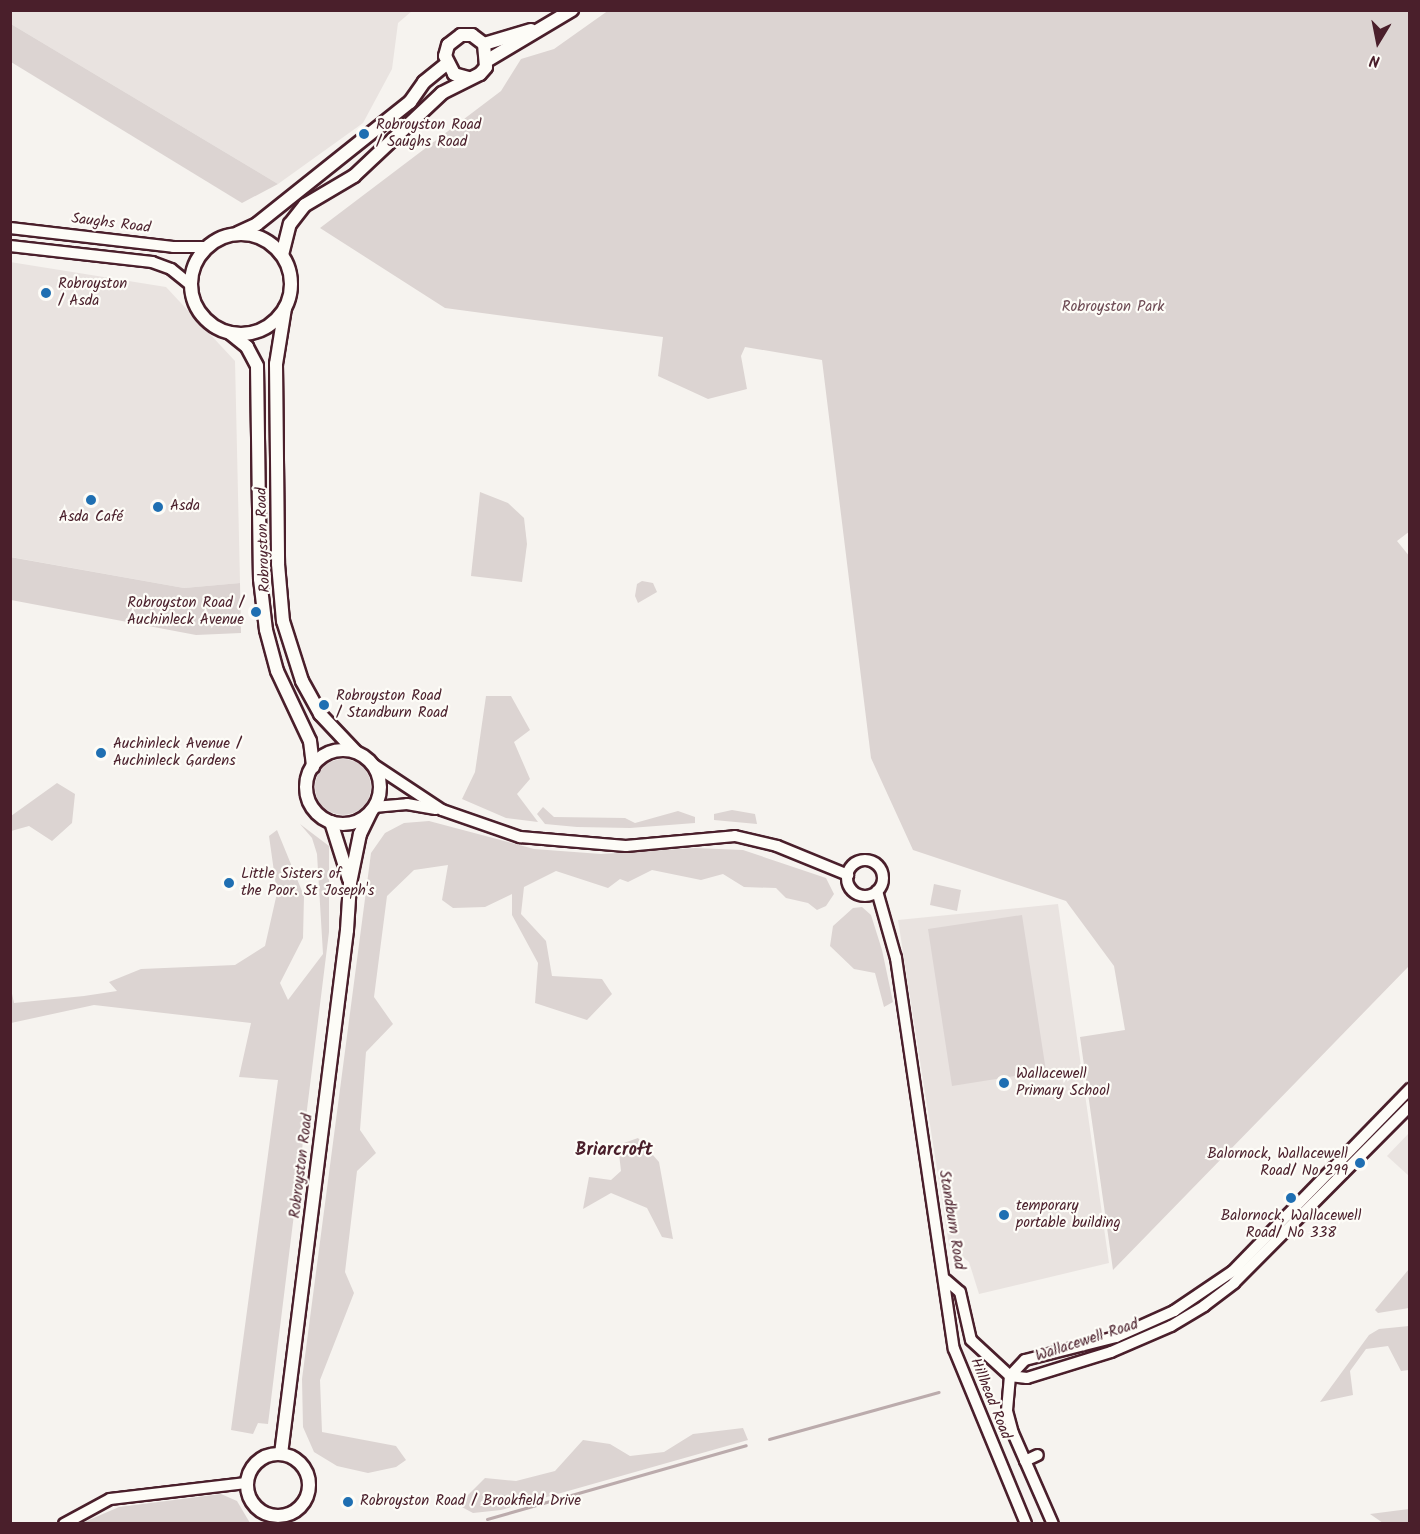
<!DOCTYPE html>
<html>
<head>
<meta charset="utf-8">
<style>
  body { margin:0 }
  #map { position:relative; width:1420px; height:1534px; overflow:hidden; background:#f6f3ef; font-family:Kalam,sans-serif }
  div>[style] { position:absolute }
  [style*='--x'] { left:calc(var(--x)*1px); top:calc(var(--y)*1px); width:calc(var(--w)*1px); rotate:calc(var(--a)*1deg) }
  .built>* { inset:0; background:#e9e3e0 }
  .green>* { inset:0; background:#dcd4d2 }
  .round { border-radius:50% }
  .stream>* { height:3px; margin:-1.5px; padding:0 1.5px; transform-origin:1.5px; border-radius:1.5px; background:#bbabac }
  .roads { filter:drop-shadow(2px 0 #4a1f2b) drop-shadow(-2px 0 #4a1f2b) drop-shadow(0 2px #4a1f2b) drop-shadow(0 -2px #4a1f2b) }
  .minor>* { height:10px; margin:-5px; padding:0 5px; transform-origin:5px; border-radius:5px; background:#fdfcf7 }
  .minor>.ring { margin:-5px; padding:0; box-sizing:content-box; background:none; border:10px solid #fdfcf7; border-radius:50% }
  .major>* { height:12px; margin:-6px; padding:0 6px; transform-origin:6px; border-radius:6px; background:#fdfcf7 }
  .major>.ring { margin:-6px; padding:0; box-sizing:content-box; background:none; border:12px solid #fdfcf7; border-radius:50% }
  .dots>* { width:16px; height:16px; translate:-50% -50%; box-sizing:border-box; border:3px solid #fdfcf7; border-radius:50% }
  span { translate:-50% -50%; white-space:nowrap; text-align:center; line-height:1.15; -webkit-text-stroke:4.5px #fdfcf7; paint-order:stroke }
  .poi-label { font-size:15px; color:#4a1f2b }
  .left { translate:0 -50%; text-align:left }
  .right { translate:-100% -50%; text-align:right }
  .street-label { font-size:15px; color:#4a1f2b }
  .park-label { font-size:15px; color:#6e4c55 }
  .quarter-label { font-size:18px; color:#4a1f2b; font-weight:700 }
  .frame { position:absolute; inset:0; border:12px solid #4a1f2b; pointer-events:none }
  .north { position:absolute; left:1348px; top:12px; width:60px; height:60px; -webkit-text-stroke:4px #fdfcf7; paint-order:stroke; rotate:190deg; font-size:16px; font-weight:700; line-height:24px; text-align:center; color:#4a1f2b }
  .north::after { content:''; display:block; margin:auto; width:21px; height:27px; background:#4a1f2b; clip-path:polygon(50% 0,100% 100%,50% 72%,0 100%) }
</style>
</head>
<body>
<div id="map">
  <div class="built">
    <div style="clip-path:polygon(11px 10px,412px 11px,398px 23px,392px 69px,363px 123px,278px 184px,11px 24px)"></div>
    <div style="clip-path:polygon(10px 262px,166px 287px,235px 361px,240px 583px,184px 588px,11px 557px)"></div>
    <div style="clip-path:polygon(1058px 904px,1109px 1263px,979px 1294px,969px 1262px,949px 1246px,898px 920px)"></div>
    <div style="clip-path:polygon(1409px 1133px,1409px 1176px,1387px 1156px)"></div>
  </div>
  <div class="green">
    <div style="clip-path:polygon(609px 10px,1409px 11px,1410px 531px,1397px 541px,1410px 557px,1409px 966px,1113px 1270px,1080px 1037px,1125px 1030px,1114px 966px,1066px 901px,913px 850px,871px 758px,822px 360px,745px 347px,741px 356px,747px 389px,708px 399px,658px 376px,663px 337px,445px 308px,320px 228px,501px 91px,521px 59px,554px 49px)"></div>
    <div style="clip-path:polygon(11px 24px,278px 184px,242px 203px,11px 62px)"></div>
    <div style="clip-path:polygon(480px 492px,508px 503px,524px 518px,527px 544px,522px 582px,471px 576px)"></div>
    <div style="clip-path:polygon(10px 557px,184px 588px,240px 583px,241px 633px,196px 635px,11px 600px)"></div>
    <div style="clip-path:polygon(642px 581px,653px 583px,657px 592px,638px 603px,635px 596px,637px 584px)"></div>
    <div style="clip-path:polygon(486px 696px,511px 696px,530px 730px,514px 742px,530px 779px,517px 794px,538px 822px,506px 818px,462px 799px,475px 772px)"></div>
    <div class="round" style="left:315px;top:759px;width:56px;height:56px"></div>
    <div style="clip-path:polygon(57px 783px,75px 794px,72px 823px,52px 841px,29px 826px,11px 831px,11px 816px)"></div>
    <div style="clip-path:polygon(543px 807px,554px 817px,625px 818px,635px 823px,678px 811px,695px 817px,695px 823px,630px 828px,577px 827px,545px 824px,537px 814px)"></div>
    <div style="clip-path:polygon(732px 810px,755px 814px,757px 824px,714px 820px,714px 814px)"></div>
    <div style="clip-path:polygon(429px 821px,534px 849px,601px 854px,695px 848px,743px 850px,826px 878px,834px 894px,826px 906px,817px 910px,808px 903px,786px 898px,776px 888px,744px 887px,723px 874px,701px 880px,652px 870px,628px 882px,620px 879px,608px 888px,556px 871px,524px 887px,521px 914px,546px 941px,552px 976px,602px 979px,612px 994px,587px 1020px,535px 1003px,538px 963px,512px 915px,512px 894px,485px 907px,453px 908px,442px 900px,448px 865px,414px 870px,387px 896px,374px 997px,393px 1024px,366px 1052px,360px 1130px,376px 1153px,357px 1171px,345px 1272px,354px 1293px,320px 1380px,322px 1432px,396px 1446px,406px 1460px,396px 1467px,368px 1473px,337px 1466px,314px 1452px,303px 1427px,302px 1379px,371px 853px,385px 833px,404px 823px)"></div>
    <div style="clip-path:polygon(300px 824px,329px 846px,329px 932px,268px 1424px,258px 1423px,253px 1434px,231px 1430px,278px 1080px,239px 1077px,251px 1023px,94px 1005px,11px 1023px,11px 989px,14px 1003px,84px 996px,117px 991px,109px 982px,141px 969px,235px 965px,265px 946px,277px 893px,269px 836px,277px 830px,304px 896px,303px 938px,280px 983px,288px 1000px,323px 954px,317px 854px,312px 838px)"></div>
    <div style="clip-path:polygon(934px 884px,961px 890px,957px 911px,930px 905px)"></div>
    <div style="clip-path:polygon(862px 907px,871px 915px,882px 950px,893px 1002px,884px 1007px,875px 973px,854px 969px,830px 946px,833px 926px,853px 908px)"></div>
    <div style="clip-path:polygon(1022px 915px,1046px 1071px,952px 1086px,928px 929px)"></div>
    <div style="clip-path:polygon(638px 1138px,659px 1162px,673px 1239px,662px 1237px,647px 1208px,611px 1193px,583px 1209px,589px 1177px,611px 1180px,621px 1171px,618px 1145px)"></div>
    <div style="clip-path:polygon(1409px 1269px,1409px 1308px,1378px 1313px,1375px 1310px)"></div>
    <div style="clip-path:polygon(1409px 1326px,1409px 1370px,1401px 1371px,1388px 1346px,1366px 1349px,1350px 1371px,1353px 1395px,1320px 1402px,1369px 1335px,1379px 1329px)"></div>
    <div style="clip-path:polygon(743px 1428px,748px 1440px,501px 1510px,473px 1513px,458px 1505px,485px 1478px,516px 1481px,555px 1471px,583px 1440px,610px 1444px,630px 1456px,664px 1452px,693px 1434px)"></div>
    <div style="clip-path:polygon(221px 1494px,237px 1501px,250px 1523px,82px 1523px,119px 1507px)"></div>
    <div style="clip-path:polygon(1409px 1509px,1409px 1523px,1383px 1523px,1370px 1514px)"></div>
  </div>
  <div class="stream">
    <div style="--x:769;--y:1439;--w:176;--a:-15.5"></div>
    <div style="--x:487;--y:1519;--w:269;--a:-15.9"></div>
  </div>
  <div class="roads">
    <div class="minor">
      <div style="--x:10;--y:228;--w:164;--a:6.6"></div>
      <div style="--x:173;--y:247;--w:35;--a:0"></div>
      <div style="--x:10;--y:246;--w:143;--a:6.4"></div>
      <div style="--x:152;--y:262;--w:20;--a:20"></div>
      <div style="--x:171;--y:269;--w:26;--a:39"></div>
      <div style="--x:371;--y:763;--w:85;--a:33.5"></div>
      <div style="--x:442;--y:810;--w:83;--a:19.1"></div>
      <div style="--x:520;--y:837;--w:106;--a:4.9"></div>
      <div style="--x:626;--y:846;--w:109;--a:-5.2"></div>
      <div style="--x:735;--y:836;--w:43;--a:13.4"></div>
      <div style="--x:777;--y:846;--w:77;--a:22.2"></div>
      <div style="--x:374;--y:807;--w:33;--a:-5"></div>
      <div style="--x:407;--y:804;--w:29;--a:10"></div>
      <div class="ring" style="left:847px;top:860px;width:26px;height:26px"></div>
      <div style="--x:877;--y:891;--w:70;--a:74.2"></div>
      <div style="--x:896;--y:958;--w:395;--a:81.6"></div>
      <div style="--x:954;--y:1349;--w:189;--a:67.6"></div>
      <div style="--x:946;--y:1280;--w:18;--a:41"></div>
      <div style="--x:960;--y:1292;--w:49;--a:77.1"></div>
      <div style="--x:971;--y:1340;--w:53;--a:42.7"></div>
      <div style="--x:1010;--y:1376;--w:35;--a:95"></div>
      <div style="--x:1007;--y:1411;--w:23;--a:75"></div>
      <div style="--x:1013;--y:1433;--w:99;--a:66.3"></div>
      <div style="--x:1010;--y:1376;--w:22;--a:-47"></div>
      <div style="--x:1025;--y:1360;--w:94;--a:-14.2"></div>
      <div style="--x:1116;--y:1337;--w:64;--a:-24.1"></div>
      <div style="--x:1174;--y:1311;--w:71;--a:-34.1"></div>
      <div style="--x:1233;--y:1271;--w:254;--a:-45.8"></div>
      <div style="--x:1010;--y:1376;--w:17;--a:7"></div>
      <div style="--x:1027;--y:1378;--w:88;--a:-17.2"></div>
      <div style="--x:1111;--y:1352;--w:65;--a:-23.4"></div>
      <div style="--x:1171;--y:1326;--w:39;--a:-31"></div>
      <div style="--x:1204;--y:1306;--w:38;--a:-37"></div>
      <div style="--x:1234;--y:1283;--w:250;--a:-45.2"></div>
      <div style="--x:1025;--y:1461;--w:14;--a:-25"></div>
      <div style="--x:64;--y:1524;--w:52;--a:-28.5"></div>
      <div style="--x:110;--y:1499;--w:137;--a:-6.7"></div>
    </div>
    <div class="major">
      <div style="--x:484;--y:44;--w:49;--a:-16.6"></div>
      <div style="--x:488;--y:60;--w:98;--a:-30.8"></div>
      <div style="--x:238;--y:233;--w:21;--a:-25"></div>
      <div style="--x:257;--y:224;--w:196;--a:-38.6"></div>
      <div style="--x:410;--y:102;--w:24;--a:-55"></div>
      <div style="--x:424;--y:82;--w:28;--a:-39"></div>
      <div class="ring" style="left:191px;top:234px;width:88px;height:88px"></div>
      <div style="--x:282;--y:255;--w:32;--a:-76"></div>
      <div style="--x:290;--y:224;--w:24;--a:-52"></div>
      <div style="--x:305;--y:205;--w:57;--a:-30.6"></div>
      <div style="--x:354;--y:176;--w:121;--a:-43.3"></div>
      <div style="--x:442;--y:93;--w:42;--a:-26.6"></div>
      <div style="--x:480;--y:74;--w:9;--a:-49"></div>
      <div style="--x:486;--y:67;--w:23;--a:-95"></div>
      <div style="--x:484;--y:44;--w:15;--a:-143"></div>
      <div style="--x:472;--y:35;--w:11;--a:180"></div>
      <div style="--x:461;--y:35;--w:16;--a:142"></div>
      <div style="--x:448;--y:45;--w:11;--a:105"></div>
      <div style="--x:445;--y:56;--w:20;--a:63"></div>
      <div style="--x:454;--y:74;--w:15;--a:16"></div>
      <div style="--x:285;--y:308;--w:57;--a:99.1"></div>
      <div style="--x:276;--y:364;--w:200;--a:89.4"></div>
      <div style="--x:278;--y:564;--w:57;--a:85"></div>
      <div style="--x:283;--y:621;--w:63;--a:72.4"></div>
      <div style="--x:302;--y:681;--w:38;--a:61"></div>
      <div style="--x:320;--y:714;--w:51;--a:46.6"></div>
      <div style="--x:230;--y:333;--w:22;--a:39"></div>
      <div style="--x:247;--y:347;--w:21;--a:62"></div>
      <div style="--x:257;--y:366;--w:213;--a:89.2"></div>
      <div style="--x:260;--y:579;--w:51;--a:83.3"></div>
      <div style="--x:266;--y:630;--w:42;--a:75"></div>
      <div style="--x:277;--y:671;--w:77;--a:64.8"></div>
      <div style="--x:310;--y:741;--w:26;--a:83"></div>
      <div class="ring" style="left:306px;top:750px;width:62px;height:62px"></div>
      <div style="--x:331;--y:822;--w:60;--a:72.5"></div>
      <div class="ring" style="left:247px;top:1454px;width:50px;height:50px"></div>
      <div style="--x:281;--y:1454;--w:528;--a:-82.82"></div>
      <div style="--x:347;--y:930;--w:47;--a:-86.3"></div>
      <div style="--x:350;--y:883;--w:50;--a:-78.5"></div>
      <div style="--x:360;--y:834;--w:25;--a:-64"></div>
    </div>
  </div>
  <div class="dots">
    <div style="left:364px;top:134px;background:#1f6fb2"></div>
    <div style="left:46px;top:293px;background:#1f6fb2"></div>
    <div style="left:91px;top:500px;background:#1f6fb2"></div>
    <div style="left:158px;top:507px;background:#1f6fb2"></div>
    <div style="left:256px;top:612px;background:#1f6fb2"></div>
    <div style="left:324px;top:705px;background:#1f6fb2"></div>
    <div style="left:101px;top:753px;background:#1f6fb2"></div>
    <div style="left:229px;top:883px;background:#1f6fb2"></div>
    <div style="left:1004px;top:1083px;background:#1f6fb2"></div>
    <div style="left:1360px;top:1163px;background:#1f6fb2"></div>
    <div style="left:1291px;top:1198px;background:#1f6fb2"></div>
    <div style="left:1004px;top:1215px;background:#1f6fb2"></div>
    <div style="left:348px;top:1502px;background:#1f6fb2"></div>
  </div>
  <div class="poi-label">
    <span class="left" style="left:376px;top:134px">Robroyston Road<br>/ Saughs Road</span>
    <span class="left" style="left:58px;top:293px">Robroyston<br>/ Asda</span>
    <span class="left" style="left:170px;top:507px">Asda</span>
    <span style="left:91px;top:518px">Asda Café</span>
    <span class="right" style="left:244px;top:612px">Robroyston Road /<br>Auchinleck Avenue</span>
    <span class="left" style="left:336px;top:705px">Robroyston Road<br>/ Standburn Road</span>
    <span class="left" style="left:113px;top:753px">Auchinleck Avenue /<br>Auchinleck Gardens</span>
    <span class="left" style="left:241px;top:883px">Little Sisters of<br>the Poor. St Joseph's</span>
    <span class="left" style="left:1016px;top:1083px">Wallacewell<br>Primary School</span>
    <span class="right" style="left:1348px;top:1163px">Balornock, Wallacewell<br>Road/ No 299</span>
    <span class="left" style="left:1016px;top:1215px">temporary<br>portable building</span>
    <span style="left:1291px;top:1225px">Balornock, Wallacewell<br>Road/ No 338</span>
    <span class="left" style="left:360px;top:1502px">Robroyston Road / Brookfield Drive</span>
  </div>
  <div class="street-label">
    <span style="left:111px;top:224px;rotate:7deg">Saughs Road</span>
    <span style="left:264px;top:540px;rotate:-92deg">Robroyston Road</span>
    <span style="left:302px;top:1166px;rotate:-83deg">Robroyston Road</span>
    <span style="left:951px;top:1220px;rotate:81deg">Standburn Road</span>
    <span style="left:1087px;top:1341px;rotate:-18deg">Wallacewell Road</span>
    <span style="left:990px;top:1399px;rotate:68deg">Hillhead Road</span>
  </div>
  <div class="park-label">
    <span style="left:1113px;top:308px">Robroyston Park</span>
  </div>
  <div class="quarter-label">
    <span style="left:614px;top:1151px">Briarcroft</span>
  </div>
  <div class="frame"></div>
  <div class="north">N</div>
</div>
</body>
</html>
